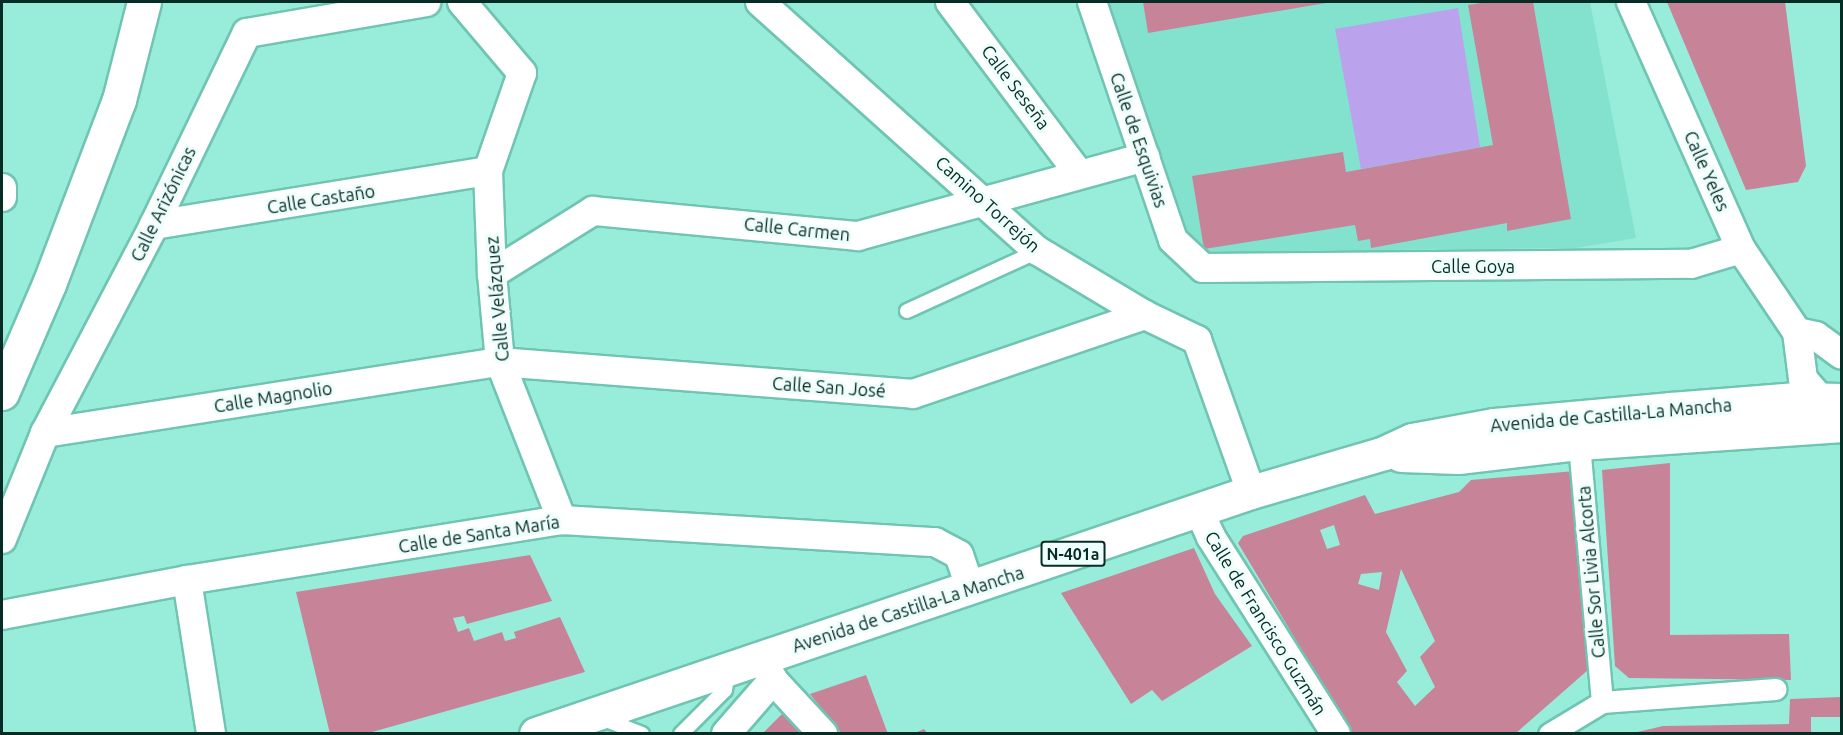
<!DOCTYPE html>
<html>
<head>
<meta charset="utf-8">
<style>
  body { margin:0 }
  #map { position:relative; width:1843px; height:735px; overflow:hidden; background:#98ecda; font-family:Ubuntu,sans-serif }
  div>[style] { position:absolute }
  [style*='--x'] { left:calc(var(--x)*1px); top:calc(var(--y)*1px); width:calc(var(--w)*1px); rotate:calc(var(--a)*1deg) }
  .built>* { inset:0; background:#82e2ce }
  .green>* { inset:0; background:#bba2ed }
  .building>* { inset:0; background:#c78499 }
  .roads { filter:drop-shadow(2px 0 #70c4b2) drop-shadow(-2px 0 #70c4b2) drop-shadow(0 2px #70c4b2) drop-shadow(0 -2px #70c4b2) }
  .service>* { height:14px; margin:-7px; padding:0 7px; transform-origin:7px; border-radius:7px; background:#fff }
  .pedestrian>* { height:21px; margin:-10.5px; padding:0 10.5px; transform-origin:10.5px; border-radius:10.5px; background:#fff }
  .minor>* { height:28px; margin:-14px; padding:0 14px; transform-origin:14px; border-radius:14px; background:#fff }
  .secondary>* { height:33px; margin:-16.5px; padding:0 16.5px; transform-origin:16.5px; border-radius:16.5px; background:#fff }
  .primary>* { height:33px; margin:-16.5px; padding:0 16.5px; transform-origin:16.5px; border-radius:16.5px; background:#fff }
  span { translate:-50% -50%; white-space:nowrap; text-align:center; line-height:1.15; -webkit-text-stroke:6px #eefefa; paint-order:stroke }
  .shield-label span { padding:2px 4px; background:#eefefa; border:2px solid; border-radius:4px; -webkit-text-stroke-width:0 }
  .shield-label { font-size:16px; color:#072c26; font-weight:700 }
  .street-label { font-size:18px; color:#072c26 }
  .frame { position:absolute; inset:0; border:3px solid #072c26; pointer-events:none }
</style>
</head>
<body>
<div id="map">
  <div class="built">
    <div style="clip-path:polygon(1109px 2px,1590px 2px,1636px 238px,1576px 248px,1206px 252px,1181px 232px)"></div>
  </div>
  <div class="green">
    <div style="clip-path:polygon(1458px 8px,1480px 147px,1361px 169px,1335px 29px)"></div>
  </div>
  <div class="building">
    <div style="clip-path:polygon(1143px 2px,1326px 2px,1326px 3px,1148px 33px)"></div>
    <div style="clip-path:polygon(1488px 2px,1533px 2px,1571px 219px,1507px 231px,1507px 223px,1371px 248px,1370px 239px,1358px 241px,1355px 225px,1204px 249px,1192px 176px,1343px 152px,1346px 172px,1493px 145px,1468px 5px)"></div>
    <div style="clip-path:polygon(1667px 2px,1785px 2px,1806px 166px,1798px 182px,1746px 190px)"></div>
    <div style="clip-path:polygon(1670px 463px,1670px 635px,1789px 634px,1791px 680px,1629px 678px,1615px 666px,1602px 470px)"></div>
    <div style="clip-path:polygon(evenodd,1575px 471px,1588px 670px,1515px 734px,1352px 734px,1238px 543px,1243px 536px,1365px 495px,1375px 514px,1459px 492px,1471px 480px,1575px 471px,1334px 525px,1340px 545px,1327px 549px,1320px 530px,1334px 525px,1575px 471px,1401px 569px,1435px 641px,1420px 657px,1435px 687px,1415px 706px,1397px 682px,1407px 671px,1386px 632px,1401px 569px,1575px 471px,1382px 572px,1379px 590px,1358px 584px,1361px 574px,1382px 572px)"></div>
    <div style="clip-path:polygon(1194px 548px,1215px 594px,1252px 646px,1162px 701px,1152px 690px,1131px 704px,1061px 593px)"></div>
    <div style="clip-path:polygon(530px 555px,552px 601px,467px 624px,464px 616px,453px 618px,458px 632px,469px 628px,474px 641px,502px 632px,505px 641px,516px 638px,514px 632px,560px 617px,585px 672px,365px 734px,330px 734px,296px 592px)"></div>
    <div style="clip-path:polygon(866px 675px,888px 734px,842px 734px,810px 694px)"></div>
    <div style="clip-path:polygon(1842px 697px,1842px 717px,1811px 717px,1811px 734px,1629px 734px,1663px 726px,1789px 724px,1790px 699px)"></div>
    <div style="clip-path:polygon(788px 708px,814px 734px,762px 734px)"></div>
    <div style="clip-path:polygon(924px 729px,928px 734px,913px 734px)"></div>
  </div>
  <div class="roads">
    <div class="service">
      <div style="--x:907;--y:311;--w:144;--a:-24.6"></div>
      <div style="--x:601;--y:718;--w:44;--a:21.3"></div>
      <div style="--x:681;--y:734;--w:62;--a:-45"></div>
      <div style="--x:725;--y:690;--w:20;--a:-81"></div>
    </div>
    <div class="pedestrian">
      <div style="--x:1602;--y:702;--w:174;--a:-4.3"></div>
      <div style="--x:1549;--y:734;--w:62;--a:-31.1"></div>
      <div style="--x:1602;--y:702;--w:260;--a:-95.1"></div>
    </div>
    <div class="minor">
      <div style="--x:462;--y:2;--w:93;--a:49.8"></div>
      <div style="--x:522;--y:73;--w:104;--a:109.1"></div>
      <div style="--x:488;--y:171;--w:103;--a:87.8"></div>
      <div style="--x:492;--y:274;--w:88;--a:84.8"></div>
      <div style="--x:500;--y:362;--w:170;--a:68.6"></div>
      <div style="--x:760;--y:2;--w:373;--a:41.9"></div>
      <div style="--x:1038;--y:251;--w:125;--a:30.9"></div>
      <div style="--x:1145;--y:315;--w:58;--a:25.7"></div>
      <div style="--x:1197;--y:340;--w:161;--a:70.4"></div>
      <div style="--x:950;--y:2;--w:215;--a:53.1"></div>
      <div style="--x:1092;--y:2;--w:251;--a:71.2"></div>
      <div style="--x:1173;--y:240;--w:41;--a:43"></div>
      <div style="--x:1203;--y:268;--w:488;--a:-0.5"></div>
      <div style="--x:1691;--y:264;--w:52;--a:-16.7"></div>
      <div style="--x:1631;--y:2;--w:270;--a:66"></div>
      <div style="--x:1741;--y:249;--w:100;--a:56"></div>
      <div style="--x:1797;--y:332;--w:47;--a:82.7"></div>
      <div style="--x:1803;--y:379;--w:41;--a:48.9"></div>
      <div style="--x:2;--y:188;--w:9;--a:90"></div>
      <div style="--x:154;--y:225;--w:338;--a:-9.2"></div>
      <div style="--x:492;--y:274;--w:119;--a:-32"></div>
      <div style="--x:593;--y:211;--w:266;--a:5.4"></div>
      <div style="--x:858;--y:236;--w:298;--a:-15.4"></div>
      <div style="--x:1797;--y:332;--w:19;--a:12"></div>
      <div style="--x:1816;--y:336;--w:32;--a:36"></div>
      <div style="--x:45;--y:433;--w:461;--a:-8.9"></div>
      <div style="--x:500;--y:362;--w:414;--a:4.4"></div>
      <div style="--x:913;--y:394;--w:245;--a:-18.8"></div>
      <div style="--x:1199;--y:511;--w:29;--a:65"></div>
      <div style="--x:1211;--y:537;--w:233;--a:57.6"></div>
      <div style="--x:2;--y:539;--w:114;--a:-67.9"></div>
      <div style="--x:45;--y:433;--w:235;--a:-62.3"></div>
      <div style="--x:154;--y:225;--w:213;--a:-64.2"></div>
      <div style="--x:247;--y:33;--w:182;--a:-9.8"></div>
      <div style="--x:187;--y:580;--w:156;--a:81.1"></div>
      <div style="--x:2;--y:615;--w:188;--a:-10.7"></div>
      <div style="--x:187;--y:580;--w:380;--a:-9.1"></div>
      <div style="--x:562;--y:520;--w:374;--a:3.4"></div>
      <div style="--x:935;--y:542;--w:27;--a:28"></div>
      <div style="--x:959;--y:555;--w:36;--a:71"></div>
      <div style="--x:762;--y:658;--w:25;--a:63"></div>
      <div style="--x:773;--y:680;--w:74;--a:47.2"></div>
      <div style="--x:726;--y:734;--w:72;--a:-49"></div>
    </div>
    <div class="secondary">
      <div style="--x:2;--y:393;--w:119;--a:-66.7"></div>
      <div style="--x:49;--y:284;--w:197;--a:-69.2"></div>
      <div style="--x:119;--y:100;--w:101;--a:-75.7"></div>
    </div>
    <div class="primary">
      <div style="--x:1401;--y:455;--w:57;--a:2"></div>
      <div style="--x:1458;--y:457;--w:122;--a:-6.6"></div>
      <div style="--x:1579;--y:443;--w:264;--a:-3.9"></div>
      <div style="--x:536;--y:734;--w:755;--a:-18.7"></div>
      <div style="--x:1251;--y:492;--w:139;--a:-16.3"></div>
      <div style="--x:1384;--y:453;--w:31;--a:-25"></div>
      <div style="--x:1412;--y:440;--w:83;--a:-10.4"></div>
      <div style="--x:1494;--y:425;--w:178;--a:-5.2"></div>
      <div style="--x:1671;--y:409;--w:123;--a:-4.6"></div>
      <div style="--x:1794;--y:399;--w:48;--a:1.2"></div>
    </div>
  </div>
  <div class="shield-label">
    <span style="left:1073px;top:554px">N-401a</span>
  </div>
  <div class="street-label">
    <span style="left:1016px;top:87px;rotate:53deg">Calle Seseña</span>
    <span style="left:1139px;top:140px;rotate:71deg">Calle de Esquivias</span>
    <span style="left:1707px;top:171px;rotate:66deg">Calle Yeles</span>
    <span style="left:321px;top:199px;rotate:-9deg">Calle Castaño</span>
    <span style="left:163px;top:204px;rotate:-64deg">Calle Arizónicas</span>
    <span style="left:988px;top:204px;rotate:42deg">Camino Torrejón</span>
    <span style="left:797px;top:229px;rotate:6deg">Calle Carmen</span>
    <span style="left:1473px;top:266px">Calle Goya</span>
    <span style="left:497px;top:299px;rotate:-95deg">Calle Velázquez</span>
    <span style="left:829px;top:387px;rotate:4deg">Calle San José</span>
    <span style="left:273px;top:397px;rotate:-9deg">Calle Magnolio</span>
    <span style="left:1611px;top:415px;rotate:-5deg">Avenida de Castilla-La Mancha</span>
    <span style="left:479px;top:534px;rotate:-9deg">Calle de Santa María</span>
    <span style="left:1591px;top:572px;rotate:-95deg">Calle Sor Livia Alcorta</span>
    <span style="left:908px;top:609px;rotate:-18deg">Avenida de Castilla-La Mancha</span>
    <span style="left:1266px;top:623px;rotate:58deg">Calle de Francisco Guzmán</span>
  </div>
  <div class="frame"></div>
</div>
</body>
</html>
